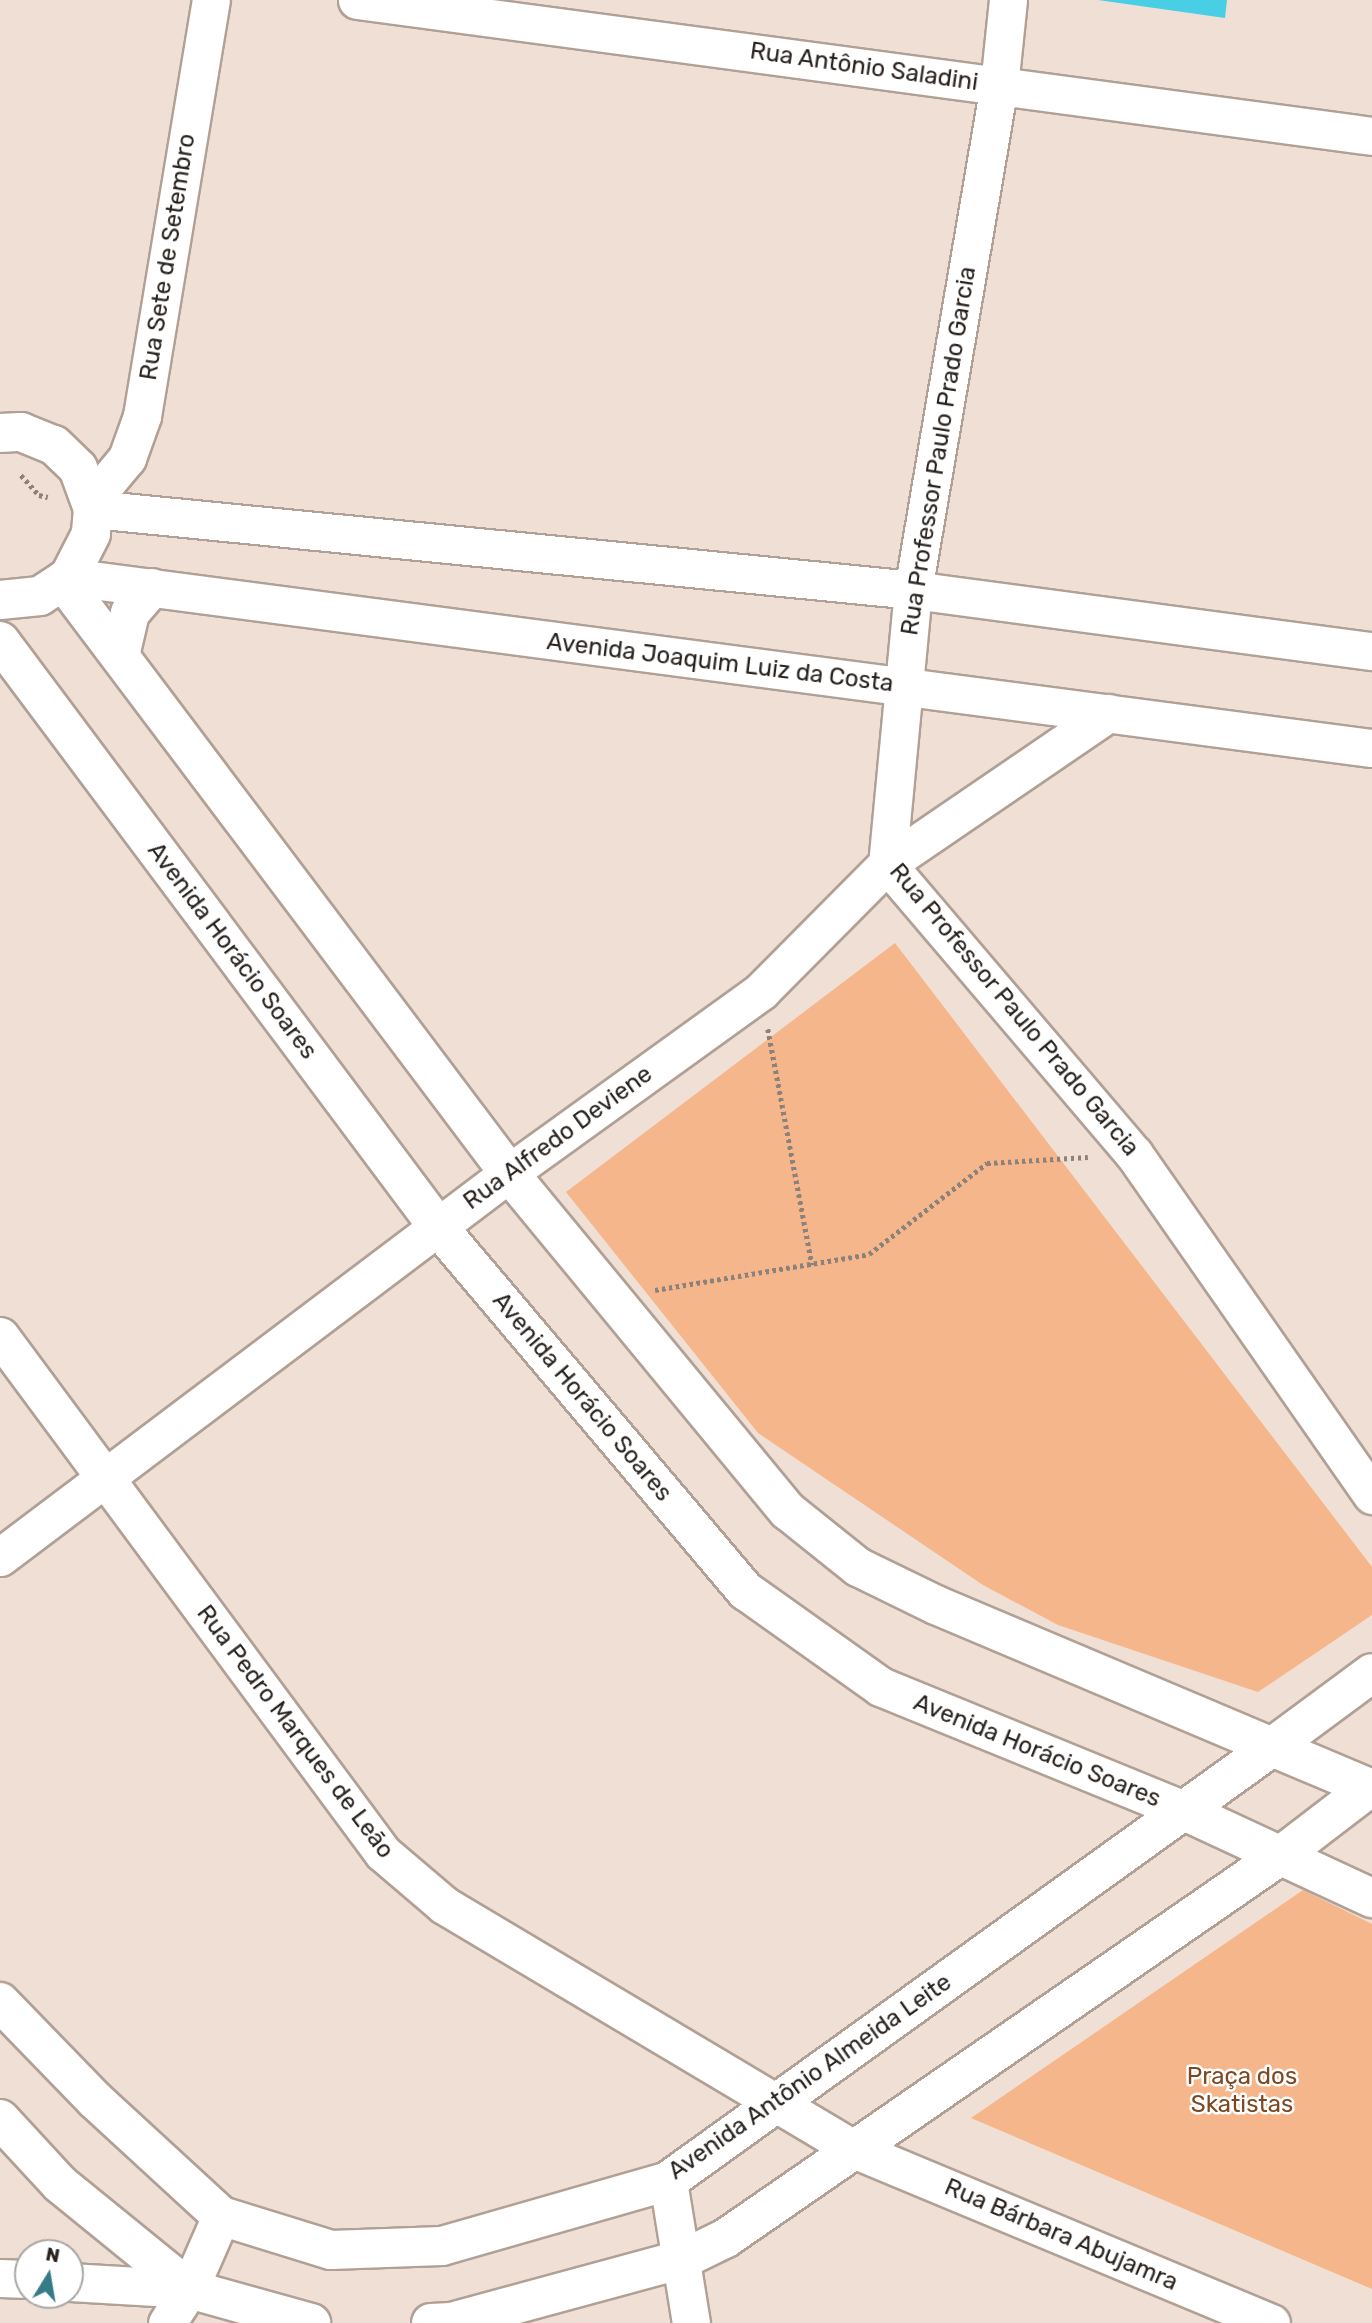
<!DOCTYPE html>
<html>
<head>
<meta charset="utf-8">
<style>
  body { margin:0 }
  #map { position:relative; width:1372px; height:2323px; overflow:hidden; background:#f0dfd4; font-family:Rubik,sans-serif }
  div>[style] { position:absolute }
  [style*='--x'] { left:calc(var(--x)*1px); top:calc(var(--y)*1px); width:calc(var(--w)*1px); rotate:calc(var(--a)*1deg) }
  .green>* { inset:0; background:#f5b68b }
  .building>* { inset:0; background:#48cee5 }
  .path>* { height:4.5px; margin-top:-2.25px; transform-origin:0; background:repeating-linear-gradient(90deg,#8d827a 0 3.5px,transparent 0 7px) }
  .roads { filter:drop-shadow(2px 0 #b0a095) drop-shadow(-2px 0 #b0a095) drop-shadow(0 2px #b0a095) drop-shadow(0 -2px #b0a095) }
  .minor>* { height:37px; margin:-18.5px; padding:0 18.5px; transform-origin:18.5px; border-radius:18.5px; background:#fff }
  .tertiary>* { height:38px; margin:-19px; padding:0 19px; transform-origin:19px; border-radius:19px; background:#fff }
  .secondary>* { height:38px; margin:-19px; padding:0 19px; transform-origin:19px; border-radius:19px; background:#fff }
  span { translate:-50% -50%; white-space:nowrap; text-align:center; line-height:1.15; -webkit-text-stroke:5px #fff; paint-order:stroke }
  .street-label { font-size:24px; color:#28221e }
  .park-label { font-size:24px; color:#7c4821 }
  .north { position:absolute; left:14px; top:2239px; width:70px; height:70px; box-sizing:border-box; background:#fff; border:2px solid #a9a7a5; border-radius:50%; rotate:11deg; font-size:19px; font-weight:700; line-height:28px; text-align:center; color:#28221e }
  .north::after { content:''; display:block; margin:auto; width:24px; height:32px; background:#367b88; clip-path:polygon(50% 0,100% 100%,50% 72%,0 100%) }
</style>
</head>
<body>
<div id="map">
  <div class="green">
    <div style="clip-path:polygon(895px 943px,1372px 1567px,1372px 1615px,1258px 1692px,1058px 1625px,983px 1585px,758px 1433px,566px 1192px)"></div>
    <div style="clip-path:polygon(1303px 1890px,1372px 1924px,1372px 2289px,971px 2118px)"></div>
  </div>
  <div class="building">
    <div style="clip-path:polygon(1098px 0,1227px 0,1225px 18px)"></div>
  </div>
  <div class="path">
    <div style="--x:21;--y:475;--w:27;--a:48"></div>
    <div style="--x:39;--y:495;--w:9;--a:13"></div>
    <div style="--x:768;--y:1029;--w:240;--a:79.4"></div>
    <div style="--x:655;--y:1290;--w:217;--a:-9.5"></div>
    <div style="--x:869;--y:1254;--w:149;--a:-37.6"></div>
    <div style="--x:987;--y:1163;--w:101;--a:-3.4"></div>
  </div>
  <div class="roads">
    <div class="minor">
      <div style="--x:357;--y:0;--w:1024;--a:7.63"></div>
      <div style="--x:1008;--y:0;--w:85;--a:96"></div>
      <div style="--x:999;--y:85;--w:512;--a:99.66"></div>
      <div style="--x:913;--y:590;--w:275;--a:95.4"></div>
      <div style="--x:887;--y:864;--w:381;--a:49.6"></div>
      <div style="--x:1134;--y:1154;--w:416;--a:55.1"></div>
      <div style="--x:92;--y:500;--w:55;--a:-50.2"></div>
      <div style="--x:127;--y:458;--w:45;--a:-70.3"></div>
      <div style="--x:142;--y:416;--w:422;--a:-80.6"></div>
      <div style="--x:93;--y:509;--w:824;--a:5.64"></div>
      <div style="--x:913;--y:590;--w:463;--a:7.6"></div>
      <div style="--x:69;--y:577;--w:1314;--a:7.48"></div>
      <div style="--x:0;--y:1336;--w:643;--a:53.47"></div>
      <div style="--x:383;--y:1853;--w:80;--a:40.4"></div>
      <div style="--x:444;--y:1905;--w:474;--a:30.8"></div>
      <div style="--x:851;--y:2148;--w:455;--a:22.6"></div>
      <div style="--x:0;--y:1557;--w:638;--a:-37.03"></div>
      <div style="--x:509;--y:1173;--w:311;--a:-35.8"></div>
      <div style="--x:761;--y:991;--w:179;--a:-45.2"></div>
      <div style="--x:887;--y:864;--w:268;--a:-34.3"></div>
      <div style="--x:668;--y:2181;--w:144;--a:80.8"></div>
      <div style="--x:0;--y:2278;--w:28;--a:2"></div>
      <div style="--x:70;--y:2282;--w:119;--a:3.4"></div>
      <div style="--x:167;--y:2323;--w:40;--a:-57.1"></div>
      <div style="--x:189;--y:2289;--w:80;--a:-66.3"></div>
    </div>
    <div class="tertiary">
      <div style="--x:0;--y:433;--w:21;--a:-3"></div>
      <div style="--x:21;--y:432;--w:35;--a:22"></div>
      <div style="--x:54;--y:445;--w:33;--a:44"></div>
      <div style="--x:78;--y:468;--w:44;--a:69.9"></div>
      <div style="--x:93;--y:509;--w:25;--a:95"></div>
      <div style="--x:91;--y:534;--w:48;--a:117.1"></div>
      <div style="--x:69;--y:577;--w:35;--a:147"></div>
      <div style="--x:40;--y:596;--w:40;--a:174.3"></div>
      <div style="--x:63;--y:581;--w:741;--a:53.01"></div>
      <div style="--x:509;--y:1173;--w:438;--a:50.5"></div>
      <div style="--x:788;--y:1511;--w:90;--a:38.7"></div>
      <div style="--x:858;--y:1567;--w:87;--a:26"></div>
      <div style="--x:936;--y:1605;--w:365;--a:22.9"></div>
      <div style="--x:1272;--y:1747;--w:124;--a:-36.5"></div>
      <div style="--x:0;--y:641;--w:732;--a:53.22"></div>
      <div style="--x:438;--y:1227;--w:477;--a:49.8"></div>
      <div style="--x:746;--y:1591;--w:166;--a:35.4"></div>
      <div style="--x:881;--y:1687;--w:323;--a:22.2"></div>
      <div style="--x:120;--y:656;--w:44;--a:-76.9"></div>
      <div style="--x:130;--y:613;--w:33;--a:-49"></div>
    </div>
    <div class="secondary">
      <div style="--x:1180;--y:1809;--w:212;--a:24.9"></div>
      <div style="--x:0;--y:2002;--w:136;--a:45.9"></div>
      <div style="--x:95;--y:2100;--w:171;--a:42.6"></div>
      <div style="--x:221;--y:2216;--w:115;--a:17.2"></div>
      <div style="--x:331;--y:2250;--w:111;--a:-2.1"></div>
      <div style="--x:442;--y:2246;--w:235;--a:-16"></div>
      <div style="--x:668;--y:2181;--w:744;--a:-35.7"></div>
      <div style="--x:1272;--y:1747;--w:108;--a:22.8"></div>
      <div style="--x:0;--y:2119;--w:88;--a:47.3"></div>
      <div style="--x:60;--y:2184;--w:166;--a:39.1"></div>
      <div style="--x:189;--y:2289;--w:127;--a:15.6"></div>
      <div style="--x:431;--y:2323;--w:20;--a:-3"></div>
      <div style="--x:451;--y:2322;--w:240;--a:-15.2"></div>
      <div style="--x:683;--y:2259;--w:48;--a:-26"></div>
      <div style="--x:726;--y:2238;--w:673;--a:-34.59"></div>
      <div style="--x:1280;--y:1856;--w:112;--a:-37.4"></div>
    </div>
  </div>
  <div class="street-label">
    <span style="left:864px;top:67px;rotate:8deg">Rua Antônio Saladini</span>
    <span style="left:168px;top:257px;rotate:-81deg">Rua Sete de Setembro</span>
    <span style="left:939px;top:451px;rotate:-81deg">Rua Professor Paulo Prado Garcia</span>
    <span style="left:720px;top:663px;rotate:7deg">Avenida Joaquim Luiz da Costa</span>
    <span style="left:232px;top:951px;rotate:53deg">Avenida Horácio Soares</span>
    <span style="left:1014px;top:1010px;rotate:50deg">Rua Professor Paulo Prado Garcia</span>
    <span style="left:558px;top:1138px;rotate:-36deg">Rua Alfredo Deviene</span>
    <span style="left:582px;top:1397px;rotate:50deg">Avenida Horácio Soares</span>
    <span style="left:295px;top:1732px;rotate:53deg">Rua Pedro Marques de Leão</span>
    <span style="left:1037px;top:1751px;rotate:22deg">Avenida Horácio Soares</span>
    <span style="left:810px;top:2077px;rotate:-35deg">Avenida Antônio Almeida Leite</span>
    <span style="left:1061px;top:2235px;rotate:23deg">Rua Bárbara Abujamra</span>
  </div>
  <div class="park-label">
    <span style="left:1242px;top:2091px">Praça dos<br>Skatistas</span>
  </div>
  <div class="north">N</div>
</div>
</body>
</html>
